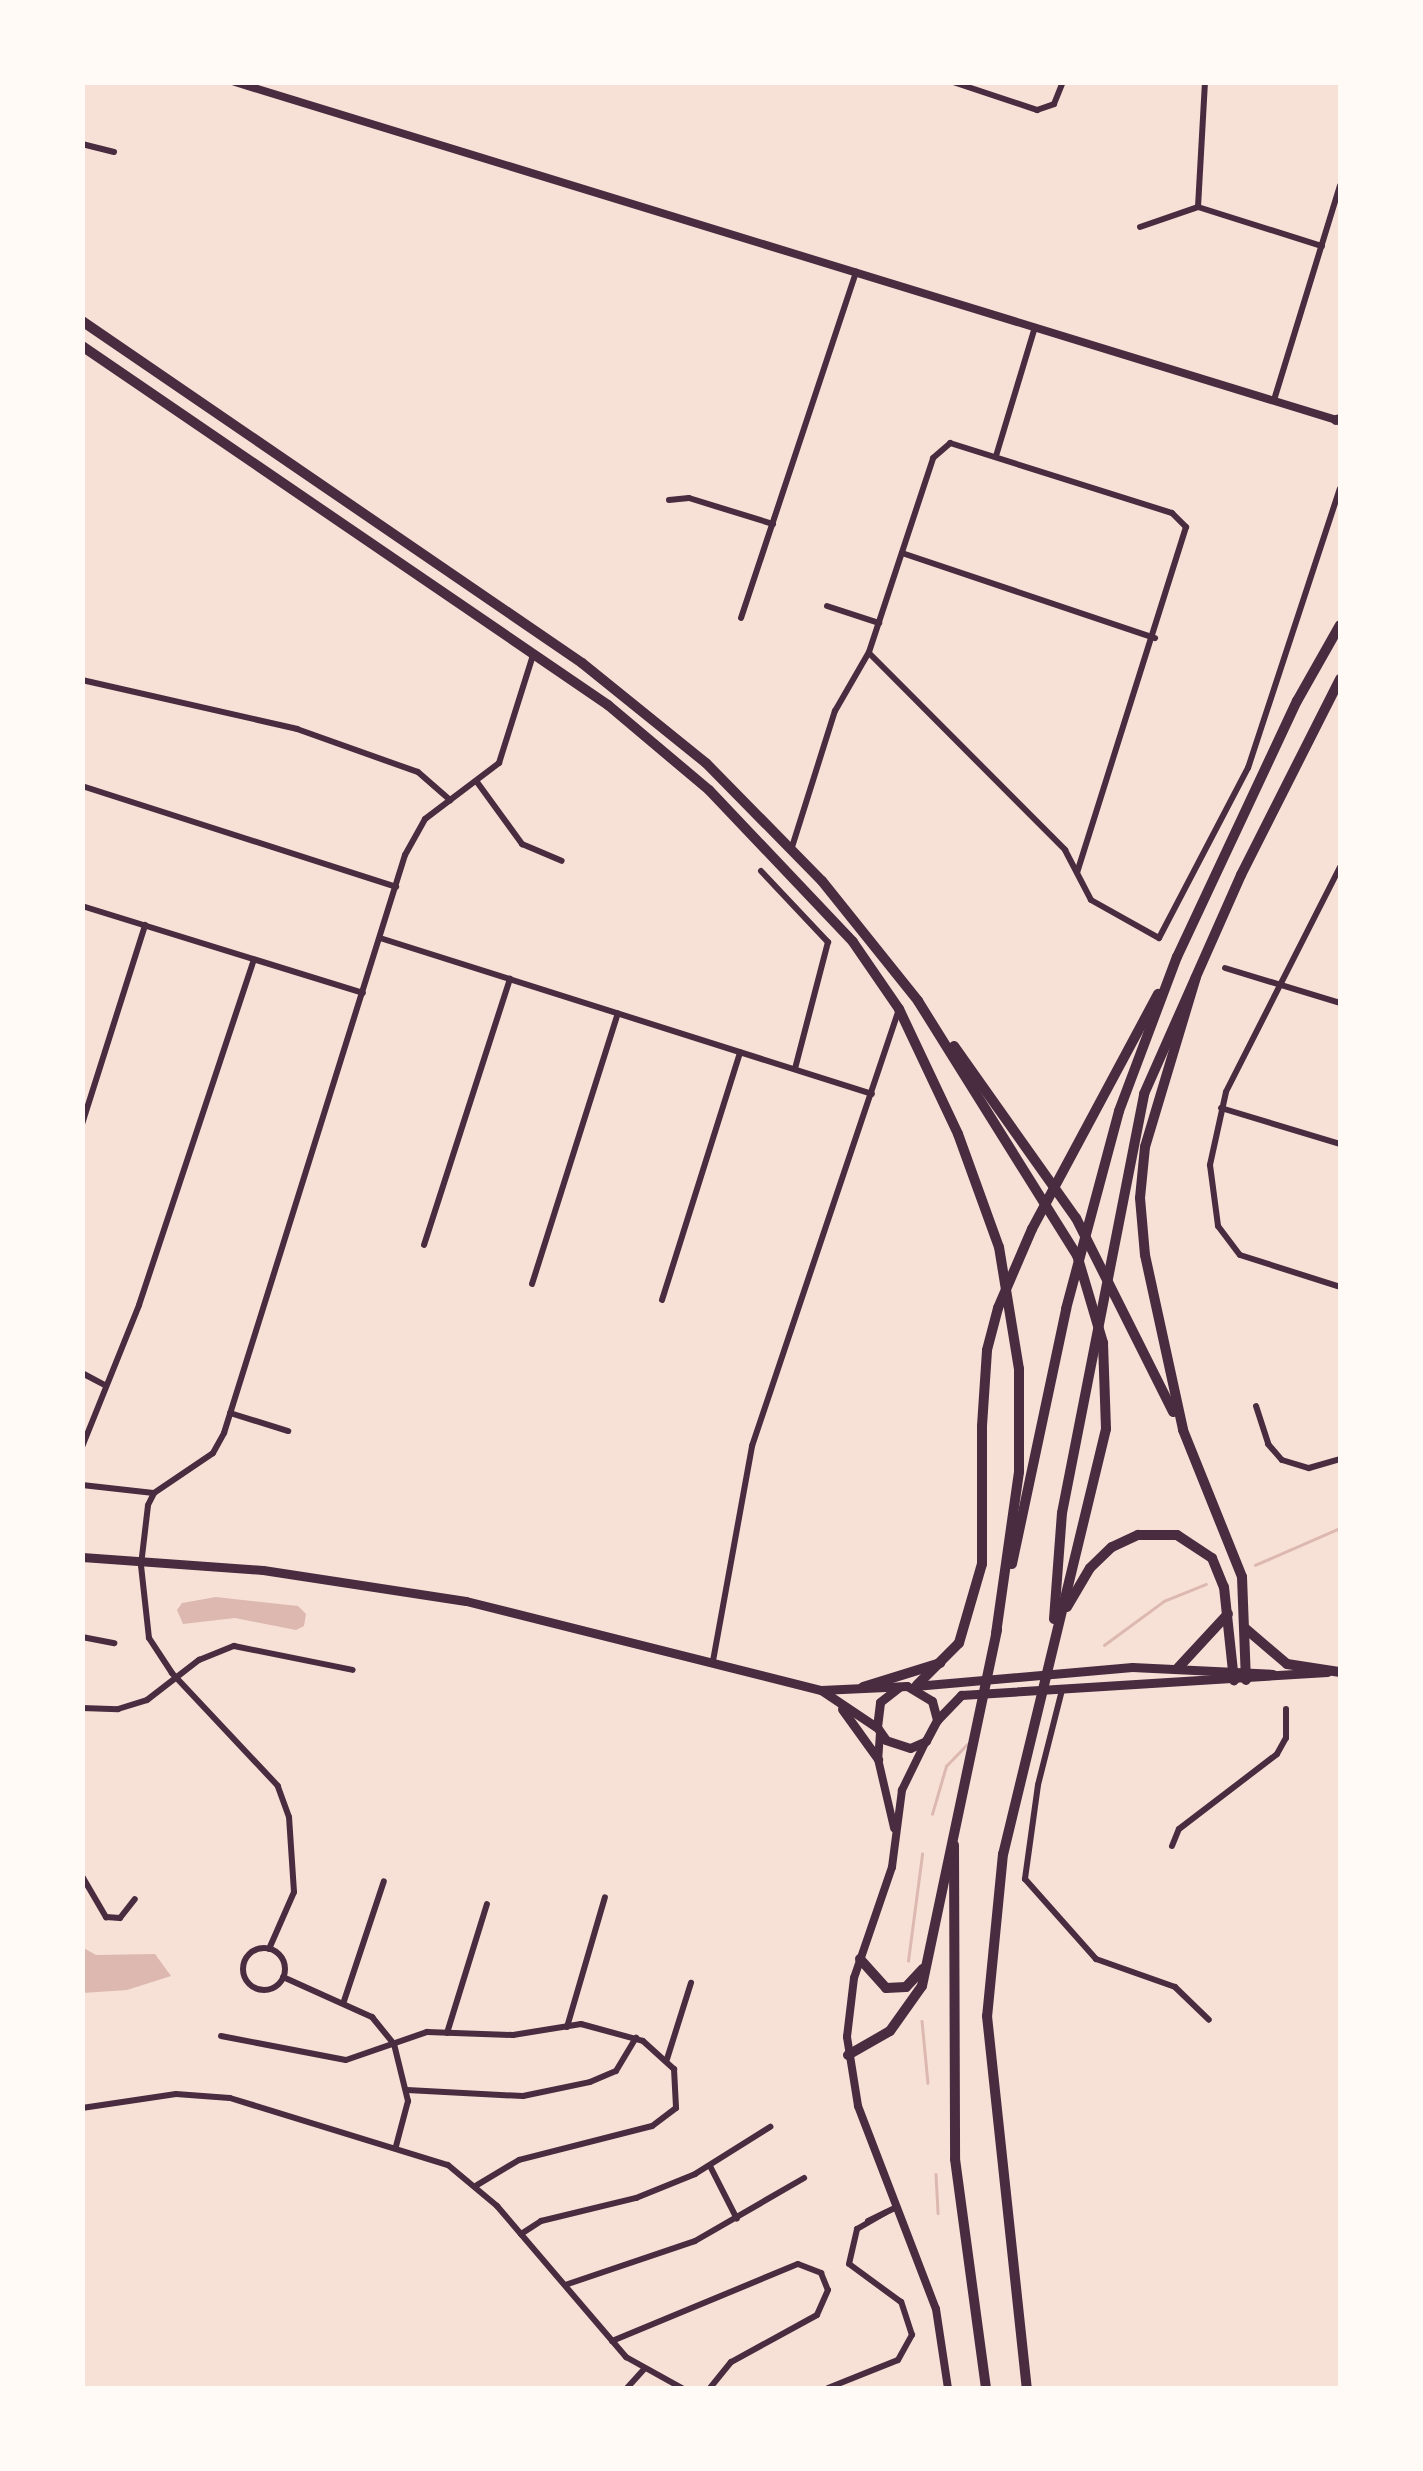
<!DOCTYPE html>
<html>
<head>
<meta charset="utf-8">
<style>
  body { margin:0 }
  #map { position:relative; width:1423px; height:2471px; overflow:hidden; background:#f7e1d7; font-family:"Source Sans 3",sans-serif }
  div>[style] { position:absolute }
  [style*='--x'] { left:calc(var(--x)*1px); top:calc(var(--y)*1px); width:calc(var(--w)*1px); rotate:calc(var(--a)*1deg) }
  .water>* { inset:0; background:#dcb8b0 }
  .stream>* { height:2.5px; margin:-1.25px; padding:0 1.25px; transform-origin:1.25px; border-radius:1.25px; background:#dcb8b0 }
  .minor>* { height:6px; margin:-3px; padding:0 3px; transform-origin:3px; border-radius:3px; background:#4a2c40 }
  .minor>.ring { margin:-3px; padding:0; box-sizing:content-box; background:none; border:6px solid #4a2c40; border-radius:50% }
  .tertiary>* { height:8px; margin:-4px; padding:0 4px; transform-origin:4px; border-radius:4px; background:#4a2c40 }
  .secondary>* { height:9px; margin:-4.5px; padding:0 4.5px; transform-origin:4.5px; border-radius:4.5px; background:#4a2c40 }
  .primary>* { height:9px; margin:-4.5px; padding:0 4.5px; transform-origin:4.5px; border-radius:4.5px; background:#4a2c40 }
  .trunk>* { height:10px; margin:-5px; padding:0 5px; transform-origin:5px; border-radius:5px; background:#4a2c40 }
  span { translate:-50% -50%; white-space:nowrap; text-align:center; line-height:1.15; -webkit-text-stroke:8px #fffaf5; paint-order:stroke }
  .frame { position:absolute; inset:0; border:85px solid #fffaf5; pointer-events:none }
</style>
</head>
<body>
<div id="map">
  <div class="water">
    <div style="clip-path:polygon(216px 1597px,298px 1606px,306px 1614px,304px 1626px,296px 1630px,235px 1618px,183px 1624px,177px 1610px,182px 1603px)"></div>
    <div style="clip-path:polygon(82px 1947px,96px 1955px,155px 1954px,171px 1976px,127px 1990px,83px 1993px)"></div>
  </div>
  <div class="stream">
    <div style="--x:1255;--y:1565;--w:93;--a:-23.5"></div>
    <div style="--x:1104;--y:1645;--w:74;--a:-36.3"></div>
    <div style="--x:1164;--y:1601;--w:45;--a:-22"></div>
    <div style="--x:932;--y:1814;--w:50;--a:-73.7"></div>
    <div style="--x:946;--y:1766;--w:30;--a:-46"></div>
    <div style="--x:908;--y:1961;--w:108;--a:-82.5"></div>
    <div style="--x:922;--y:2021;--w:62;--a:84.5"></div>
    <div style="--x:936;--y:2174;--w:39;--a:87"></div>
  </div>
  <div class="minor">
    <div style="--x:953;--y:82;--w:89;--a:18.4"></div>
    <div style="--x:1037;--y:110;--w:18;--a:-19"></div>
    <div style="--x:1054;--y:104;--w:24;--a:-68"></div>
    <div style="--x:82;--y:144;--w:33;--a:14"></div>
    <div style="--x:1198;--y:207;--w:130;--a:17.5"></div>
    <div style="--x:1198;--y:207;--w:125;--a:-86.8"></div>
    <div style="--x:1140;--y:227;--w:61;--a:-19"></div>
    <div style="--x:1274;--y:400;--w:224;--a:-72.9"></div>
    <div style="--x:996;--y:456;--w:135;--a:-73.2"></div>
    <div style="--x:669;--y:500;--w:20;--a:-6"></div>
    <div style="--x:689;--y:498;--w:88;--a:17.2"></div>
    <div style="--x:902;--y:553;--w:267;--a:18.6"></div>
    <div style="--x:827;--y:606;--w:55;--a:18.1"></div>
    <div style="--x:741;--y:618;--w:365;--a:-71.6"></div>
    <div style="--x:869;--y:653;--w:278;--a:45.1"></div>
    <div style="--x:1065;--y:850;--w:56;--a:62.5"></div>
    <div style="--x:1091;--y:900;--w:78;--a:29.2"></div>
    <div style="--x:1159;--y:938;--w:192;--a:-62.4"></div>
    <div style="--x:1248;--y:768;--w:294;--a:-71.8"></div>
    <div style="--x:82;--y:680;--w:221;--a:12.8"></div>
    <div style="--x:297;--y:729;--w:128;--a:19.6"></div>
    <div style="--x:418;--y:772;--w:43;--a:41.2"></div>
    <div style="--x:477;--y:782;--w:77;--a:54"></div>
    <div style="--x:522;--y:844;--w:43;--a:23"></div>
    <div style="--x:82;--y:786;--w:330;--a:17.8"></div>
    <div style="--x:792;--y:847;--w:143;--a:-72.5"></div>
    <div style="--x:835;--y:711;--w:68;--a:-60"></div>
    <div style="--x:869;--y:652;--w:204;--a:-71.7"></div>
    <div style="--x:933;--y:458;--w:23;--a:-41"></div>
    <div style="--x:950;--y:443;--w:233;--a:17.5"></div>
    <div style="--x:1172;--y:513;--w:20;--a:45"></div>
    <div style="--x:1186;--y:527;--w:362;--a:107.5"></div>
    <div style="--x:1340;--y:867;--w:252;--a:116.9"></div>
    <div style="--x:1226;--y:1092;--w:75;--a:102.4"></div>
    <div style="--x:1210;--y:1165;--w:62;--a:82.5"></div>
    <div style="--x:1218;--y:1226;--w:36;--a:53"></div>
    <div style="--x:1240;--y:1255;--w:105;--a:17.7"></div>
    <div style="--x:761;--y:871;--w:98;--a:46.7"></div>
    <div style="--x:828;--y:942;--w:131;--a:104.6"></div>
    <div style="--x:82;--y:906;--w:294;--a:17.2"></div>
    <div style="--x:380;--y:938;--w:516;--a:17.59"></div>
    <div style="--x:1225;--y:968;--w:120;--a:16.9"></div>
    <div style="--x:1221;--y:1108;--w:124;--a:16.8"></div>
    <div style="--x:82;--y:1124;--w:209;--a:-72.4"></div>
    <div style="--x:424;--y:1245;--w:280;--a:-72.1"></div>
    <div style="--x:532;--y:1284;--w:284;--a:-72.4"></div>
    <div style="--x:662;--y:1300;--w:260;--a:-72.5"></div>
    <div style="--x:82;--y:1373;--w:27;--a:28"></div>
    <div style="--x:1256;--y:1406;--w:40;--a:72"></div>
    <div style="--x:1268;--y:1444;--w:21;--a:49"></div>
    <div style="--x:1282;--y:1460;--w:28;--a:17"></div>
    <div style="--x:1309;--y:1468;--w:32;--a:-16"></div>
    <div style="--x:230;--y:1413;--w:61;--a:17.2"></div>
    <div style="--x:82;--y:1447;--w:153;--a:-68.1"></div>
    <div style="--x:139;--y:1305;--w:364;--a:-71.6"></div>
    <div style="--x:82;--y:1485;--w:72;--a:6.3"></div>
    <div style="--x:82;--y:1637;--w:33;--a:11"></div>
    <div style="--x:713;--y:1661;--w:219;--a:-79.7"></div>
    <div style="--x:752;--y:1446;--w:460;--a:-71.4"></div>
    <div style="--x:1062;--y:1690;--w:98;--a:104.2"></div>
    <div style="--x:1038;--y:1785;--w:95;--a:97.9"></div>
    <div style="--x:1025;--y:1879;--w:107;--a:48.4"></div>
    <div style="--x:1096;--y:1959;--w:84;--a:19.5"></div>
    <div style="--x:1175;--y:1987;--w:47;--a:44.1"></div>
    <div style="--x:82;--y:1708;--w:36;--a:2"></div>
    <div style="--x:118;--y:1709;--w:30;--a:-17"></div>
    <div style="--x:147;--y:1700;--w:66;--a:-37.6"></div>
    <div style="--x:199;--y:1660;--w:38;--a:-22"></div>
    <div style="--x:234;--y:1646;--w:121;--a:11.4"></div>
    <div style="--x:1172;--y:1846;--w:18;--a:-68"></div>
    <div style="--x:1179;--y:1829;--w:123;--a:-37.4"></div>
    <div style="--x:1277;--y:1754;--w:18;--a:-61"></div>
    <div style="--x:1286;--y:1738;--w:29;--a:-90"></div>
    <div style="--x:82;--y:1876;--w:48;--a:59.7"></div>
    <div style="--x:106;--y:1917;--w:14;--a:4"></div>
    <div style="--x:120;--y:1918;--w:24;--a:-52"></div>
    <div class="ring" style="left:243px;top:1948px;width:36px;height:36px"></div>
    <div style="--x:269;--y:1949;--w:62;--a:-66.3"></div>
    <div style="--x:294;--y:1892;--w:75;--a:-93.8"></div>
    <div style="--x:289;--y:1817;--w:33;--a:-110"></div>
    <div style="--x:278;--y:1786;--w:155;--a:-133.2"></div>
    <div style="--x:172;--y:1673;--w:42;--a:-123.3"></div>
    <div style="--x:149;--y:1638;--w:73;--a:-96.3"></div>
    <div style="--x:141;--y:1565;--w:60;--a:-83.3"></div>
    <div style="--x:148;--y:1505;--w:13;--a:-63"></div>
    <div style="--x:154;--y:1493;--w:71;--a:-34.1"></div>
    <div style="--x:213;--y:1453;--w:23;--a:-61"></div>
    <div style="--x:224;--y:1433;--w:606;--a:-72.61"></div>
    <div style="--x:405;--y:855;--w:41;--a:-60.9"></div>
    <div style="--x:425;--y:819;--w:93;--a:-37.1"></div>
    <div style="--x:499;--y:763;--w:113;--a:-72.5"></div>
    <div style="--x:283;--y:1977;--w:98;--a:24.2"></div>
    <div style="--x:372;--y:2017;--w:35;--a:51"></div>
    <div style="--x:394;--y:2044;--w:59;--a:76.2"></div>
    <div style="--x:408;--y:2101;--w:47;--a:104.9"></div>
    <div style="--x:344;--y:2001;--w:126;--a:-71.6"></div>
    <div style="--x:567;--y:2027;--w:135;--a:-73.7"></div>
    <div style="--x:447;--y:2033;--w:135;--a:-72.8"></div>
    <div style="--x:221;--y:2036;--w:127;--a:10.9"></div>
    <div style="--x:346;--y:2060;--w:86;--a:-19.1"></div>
    <div style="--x:427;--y:2032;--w:86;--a:2"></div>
    <div style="--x:513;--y:2035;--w:69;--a:-9.2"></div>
    <div style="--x:581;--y:2024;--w:64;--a:15.3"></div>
    <div style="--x:643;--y:2041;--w:42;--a:42.1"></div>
    <div style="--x:674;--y:2069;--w:39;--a:87"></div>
    <div style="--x:676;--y:2108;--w:30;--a:143"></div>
    <div style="--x:652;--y:2126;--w:137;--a:165.7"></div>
    <div style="--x:519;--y:2160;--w:49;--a:149.2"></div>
    <div style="--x:667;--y:2059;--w:80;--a:-72.5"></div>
    <div style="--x:407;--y:2090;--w:116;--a:3"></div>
    <div style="--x:523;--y:2096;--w:68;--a:-11.8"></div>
    <div style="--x:590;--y:2082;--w:28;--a:-23"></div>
    <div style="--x:616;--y:2071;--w:39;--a:-59"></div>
    <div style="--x:82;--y:2108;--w:95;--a:-8.5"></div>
    <div style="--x:176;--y:2094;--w:54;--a:4.2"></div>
    <div style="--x:230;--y:2098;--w:228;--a:17.1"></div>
    <div style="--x:448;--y:2165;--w:64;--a:39.9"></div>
    <div style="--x:497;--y:2206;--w:199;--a:49.5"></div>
    <div style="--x:626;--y:2357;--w:64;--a:29"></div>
    <div style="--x:710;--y:2166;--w:59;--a:63"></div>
    <div style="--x:868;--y:2221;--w:32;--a:-26"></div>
    <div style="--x:521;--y:2234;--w:24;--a:-33"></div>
    <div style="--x:541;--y:2221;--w:98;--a:-13.6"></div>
    <div style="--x:636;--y:2198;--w:64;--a:-22.1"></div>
    <div style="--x:695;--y:2174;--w:89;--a:-32.1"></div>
    <div style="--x:565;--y:2285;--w:137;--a:-18.7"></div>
    <div style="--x:695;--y:2241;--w:126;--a:-30"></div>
    <div style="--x:612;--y:2341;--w:201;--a:-22.5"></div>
    <div style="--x:798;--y:2264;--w:25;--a:21"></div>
    <div style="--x:821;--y:2273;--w:18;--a:68"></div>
    <div style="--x:828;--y:2290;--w:27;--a:114"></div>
    <div style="--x:817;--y:2315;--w:98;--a:151.3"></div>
    <div style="--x:731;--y:2362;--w:33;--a:129"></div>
    <div style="--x:627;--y:2388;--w:24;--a:-48"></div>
    <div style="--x:828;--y:2388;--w:75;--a:-21.8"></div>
    <div style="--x:898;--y:2360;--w:29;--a:-61"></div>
    <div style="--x:912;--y:2335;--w:35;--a:-108"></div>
    <div style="--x:901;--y:2302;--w:64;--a:-143.8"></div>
    <div style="--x:849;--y:2264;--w:36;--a:-77"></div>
    <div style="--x:857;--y:2229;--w:32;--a:-30"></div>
  </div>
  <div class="tertiary">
    <div style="--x:235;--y:82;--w:1156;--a:17.06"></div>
    <div style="--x:880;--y:1733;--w:26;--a:94"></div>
    <div style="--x:878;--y:1759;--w:71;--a:76.9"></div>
    <div style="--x:926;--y:1741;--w:55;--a:116.1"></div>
    <div style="--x:902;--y:1790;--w:78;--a:97.4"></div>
    <div style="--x:892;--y:1867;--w:117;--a:108.9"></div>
    <div style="--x:854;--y:1978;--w:59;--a:96.8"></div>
    <div style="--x:847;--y:2037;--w:70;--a:80.9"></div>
    <div style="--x:858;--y:2106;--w:217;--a:69"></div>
    <div style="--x:936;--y:2309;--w:80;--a:81.4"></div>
  </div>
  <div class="secondary">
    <div style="--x:915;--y:1686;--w:218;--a:-5"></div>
    <div style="--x:1132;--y:1667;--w:141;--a:2.8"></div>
    <div style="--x:937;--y:1720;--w:35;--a:-46"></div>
    <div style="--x:961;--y:1695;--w:367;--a:-3.6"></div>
  </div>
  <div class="primary">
    <div style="--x:82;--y:1557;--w:181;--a:4.1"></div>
    <div style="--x:263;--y:1570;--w:205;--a:8.7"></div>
    <div style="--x:466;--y:1601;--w:366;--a:14.1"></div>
    <div style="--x:821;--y:1690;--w:86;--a:-2.7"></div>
    <div style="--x:907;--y:1686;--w:29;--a:31"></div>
    <div style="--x:932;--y:1701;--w:20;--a:75"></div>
    <div style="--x:937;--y:1720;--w:24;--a:118"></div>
    <div style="--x:926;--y:1741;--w:17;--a:156"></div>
    <div style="--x:910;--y:1748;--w:25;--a:-162"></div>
    <div style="--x:886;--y:1740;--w:16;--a:-125"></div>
    <div style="--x:877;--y:1727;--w:25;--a:-83"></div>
    <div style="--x:880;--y:1702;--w:24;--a:-38"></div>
    <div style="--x:821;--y:1690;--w:66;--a:33.9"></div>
    <div style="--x:842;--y:1709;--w:62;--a:54.2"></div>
  </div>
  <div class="trunk">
    <div style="--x:82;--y:321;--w:606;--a:34.37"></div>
    <div style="--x:582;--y:663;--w:159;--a:38.9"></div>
    <div style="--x:706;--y:763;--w:165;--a:45.5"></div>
    <div style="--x:822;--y:881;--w:154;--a:51.3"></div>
    <div style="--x:918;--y:1001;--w:300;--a:58"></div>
    <div style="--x:1077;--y:1255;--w:92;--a:73.5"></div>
    <div style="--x:1103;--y:1343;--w:86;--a:88"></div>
    <div style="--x:1106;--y:1429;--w:437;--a:103.6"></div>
    <div style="--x:1003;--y:1854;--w:163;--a:95.6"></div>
    <div style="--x:987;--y:2016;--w:374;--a:83.9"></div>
    <div style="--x:82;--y:346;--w:637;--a:34.31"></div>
    <div style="--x:608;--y:705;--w:132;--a:40.1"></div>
    <div style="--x:709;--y:790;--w:209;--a:46.5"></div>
    <div style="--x:853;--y:942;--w:81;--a:55.5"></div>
    <div style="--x:899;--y:1009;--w:138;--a:64.7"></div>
    <div style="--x:958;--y:1134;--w:120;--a:70.1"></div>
    <div style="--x:999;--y:1247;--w:124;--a:80.7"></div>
    <div style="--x:1019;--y:1369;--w:103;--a:90"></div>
    <div style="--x:1019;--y:1472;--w:163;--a:98.1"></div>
    <div style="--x:1336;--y:420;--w:4;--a:-14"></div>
    <div style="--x:1196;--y:977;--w:177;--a:106.7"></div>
    <div style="--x:1145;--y:1147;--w:51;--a:95.6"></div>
    <div style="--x:1140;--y:1198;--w:57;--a:85"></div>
    <div style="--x:1145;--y:1255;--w:179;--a:77.7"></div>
    <div style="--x:1183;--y:1430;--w:158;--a:68.1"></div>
    <div style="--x:1242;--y:1577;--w:103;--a:87.8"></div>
    <div style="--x:954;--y:1046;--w:211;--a:54.7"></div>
    <div style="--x:1076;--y:1218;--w:217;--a:63.4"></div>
    <div style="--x:1012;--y:1564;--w:261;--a:-78"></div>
    <div style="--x:1066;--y:1309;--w:205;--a:-75"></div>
    <div style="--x:1119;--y:1111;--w:165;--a:-69.4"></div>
    <div style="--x:1177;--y:957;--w:283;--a:-64.9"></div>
    <div style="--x:1297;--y:701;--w:87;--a:-60.5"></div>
    <div style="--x:1067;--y:1607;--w:45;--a:-59.5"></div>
    <div style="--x:1090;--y:1568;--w:30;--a:-44"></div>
    <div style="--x:1112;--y:1547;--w:29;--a:-25"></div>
    <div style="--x:1138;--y:1535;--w:39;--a:0"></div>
    <div style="--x:1177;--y:1535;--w:42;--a:33.3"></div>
    <div style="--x:1212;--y:1558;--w:31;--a:68"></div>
    <div style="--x:1224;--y:1587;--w:94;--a:83.9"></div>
    <div style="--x:1054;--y:1619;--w:106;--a:-85.7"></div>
    <div style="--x:1062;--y:1513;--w:427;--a:-78.9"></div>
    <div style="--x:1144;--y:1094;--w:240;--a:-66.1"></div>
    <div style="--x:1241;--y:875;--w:220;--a:-63.2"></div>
    <div style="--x:1246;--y:1629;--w:54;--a:40.5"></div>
    <div style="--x:1287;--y:1664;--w:54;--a:8.6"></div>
    <div style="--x:1177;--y:1669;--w:75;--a:-47.2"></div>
    <div style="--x:917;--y:1685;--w:59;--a:-45"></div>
    <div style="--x:959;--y:1643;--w:82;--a:-73.8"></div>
    <div style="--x:982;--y:1564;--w:138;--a:-90"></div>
    <div style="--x:982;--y:1426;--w:76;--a:-86.2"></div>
    <div style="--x:987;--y:1350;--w:43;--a:-75.3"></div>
    <div style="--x:998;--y:1308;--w:86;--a:-66.7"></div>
    <div style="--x:1032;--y:1229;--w:267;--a:-61.8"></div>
    <div style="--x:863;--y:1687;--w:81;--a:-17.3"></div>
    <div style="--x:954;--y:1845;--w:314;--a:89.8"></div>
    <div style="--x:955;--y:2159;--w:231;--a:82.3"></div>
    <div style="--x:860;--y:1959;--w:39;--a:48"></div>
    <div style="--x:886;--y:1988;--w:20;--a:-3"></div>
    <div style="--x:906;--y:1987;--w:25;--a:-47"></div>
    <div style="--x:848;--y:2055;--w:48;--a:-29.7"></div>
    <div style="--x:890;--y:2031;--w:55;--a:-54.6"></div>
    <div style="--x:922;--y:1986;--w:364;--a:-78.1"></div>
  </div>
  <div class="frame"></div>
</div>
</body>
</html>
